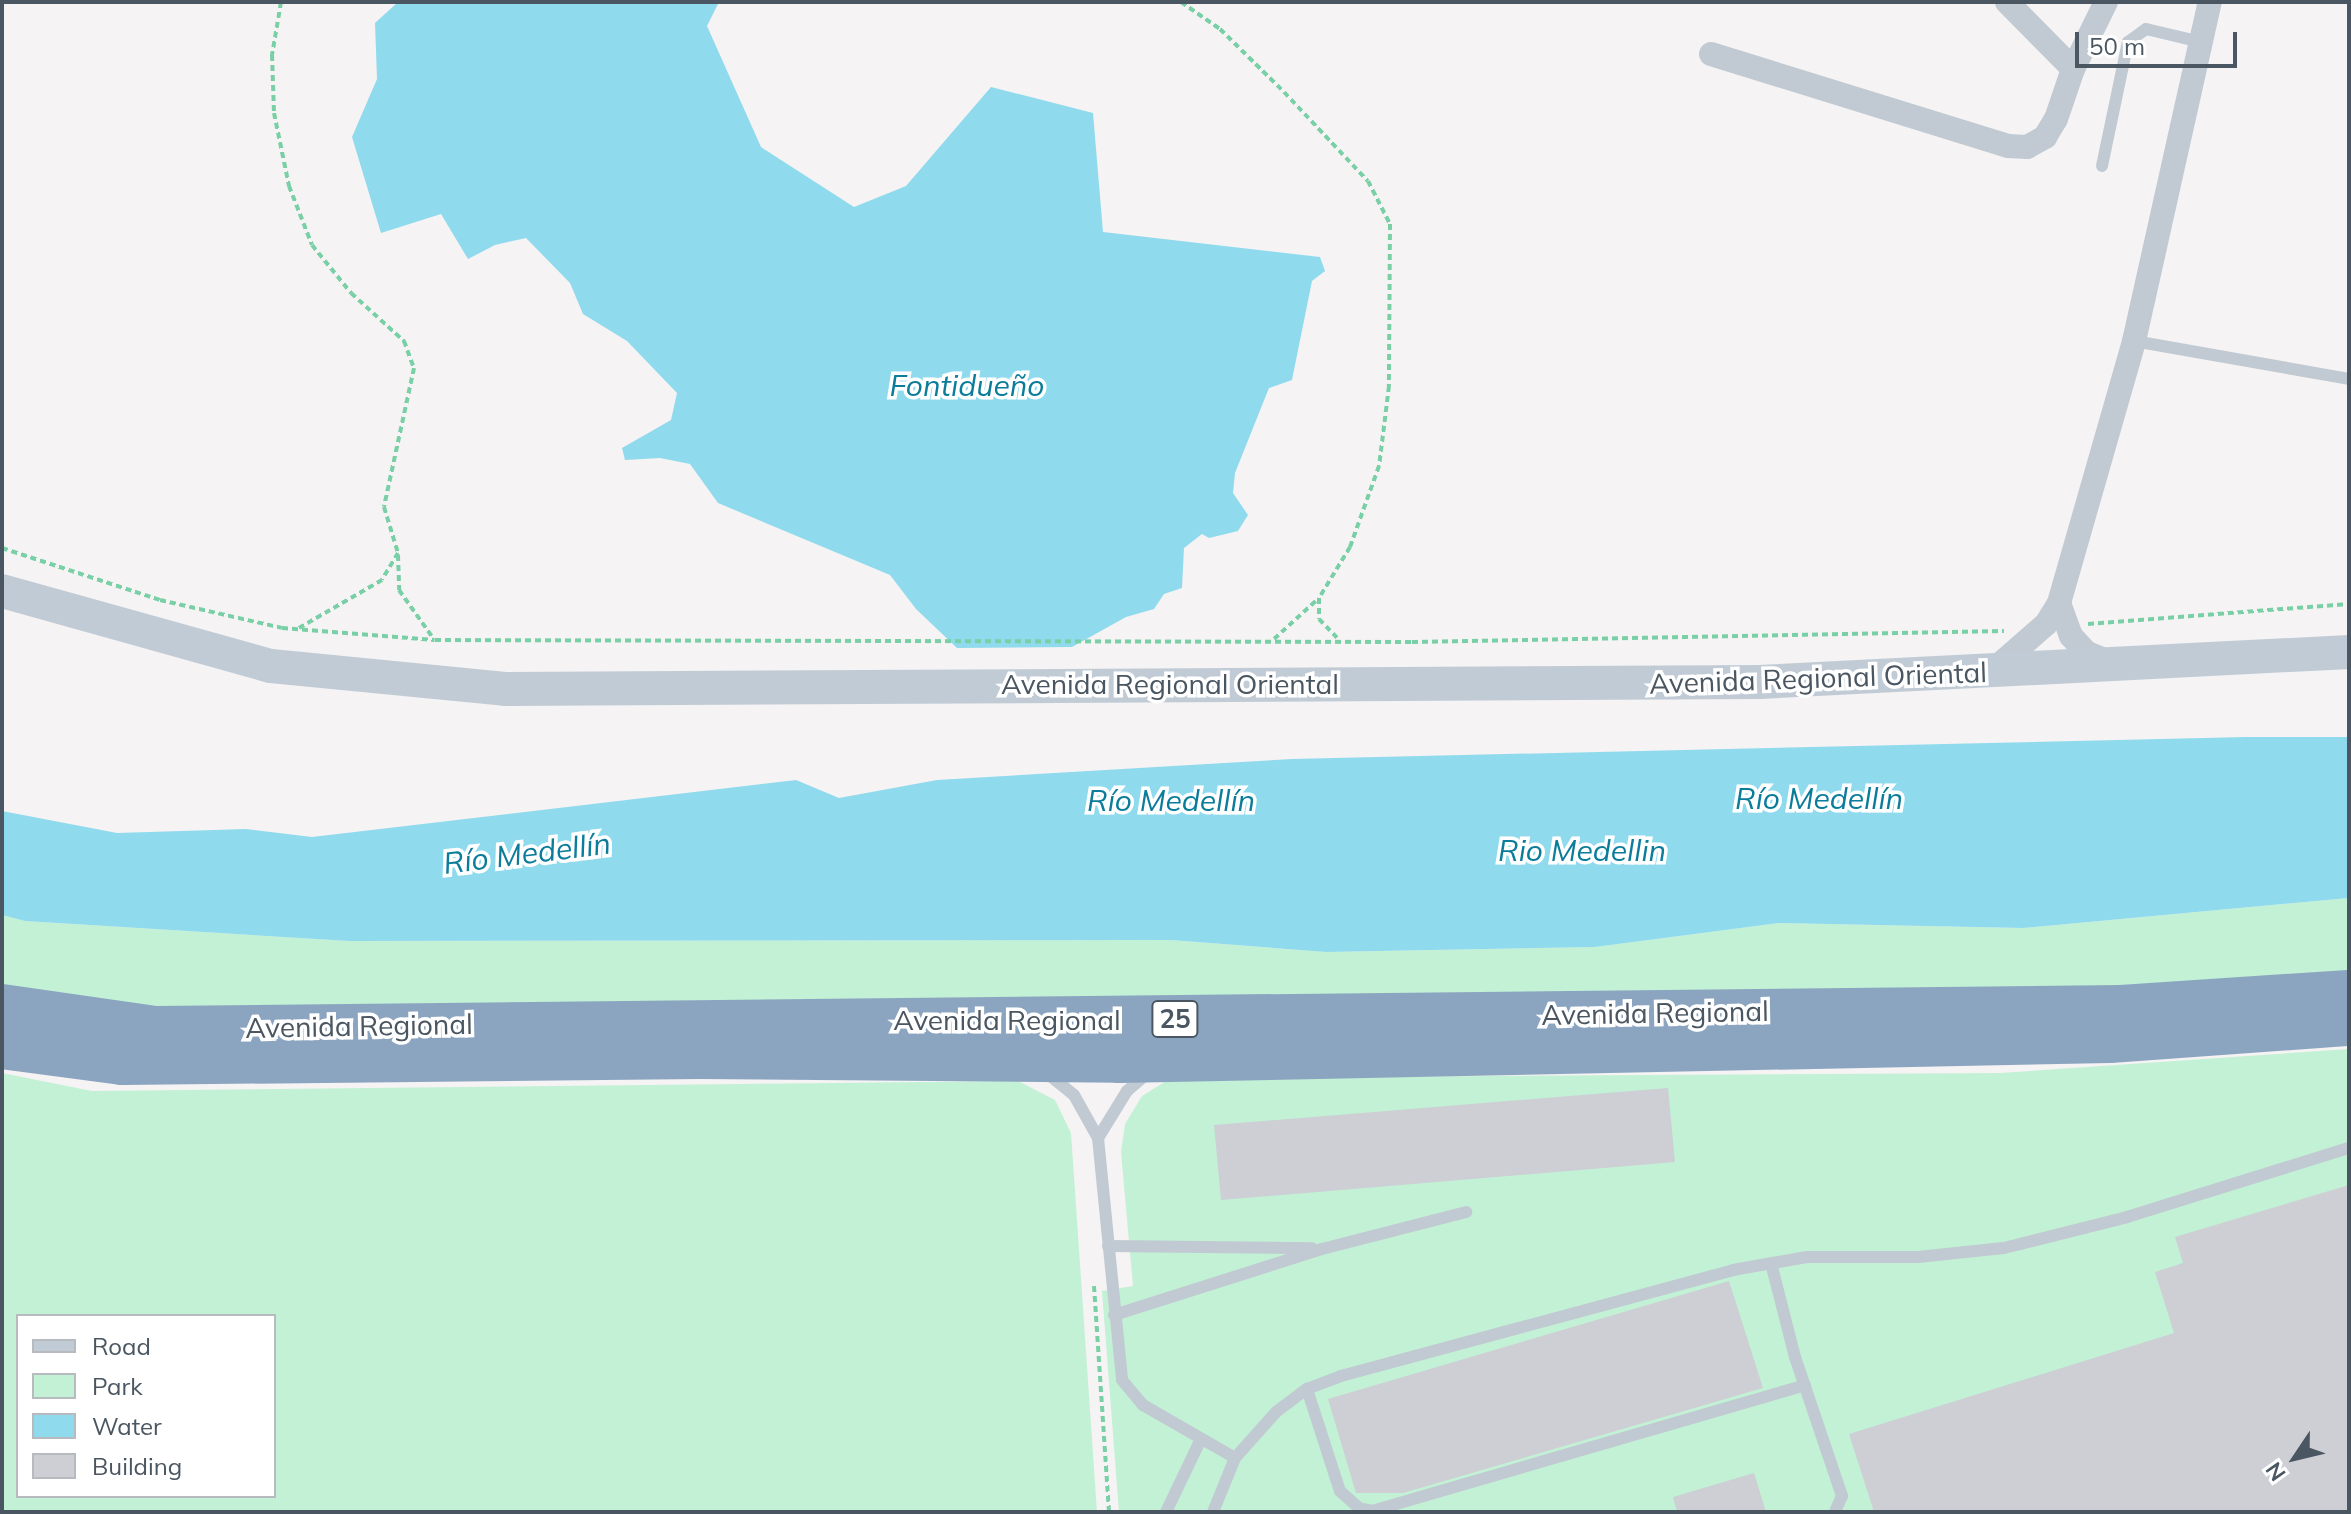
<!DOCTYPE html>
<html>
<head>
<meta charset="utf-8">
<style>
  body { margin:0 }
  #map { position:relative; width:2351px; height:1514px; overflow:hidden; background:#f5f3f3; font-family:Mulish,sans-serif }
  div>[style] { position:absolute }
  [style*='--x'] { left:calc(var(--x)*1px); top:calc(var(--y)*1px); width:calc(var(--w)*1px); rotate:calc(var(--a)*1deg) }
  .green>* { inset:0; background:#c3f1d5 }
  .water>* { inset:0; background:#90daee }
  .building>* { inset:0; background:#cdcfd5 }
  .path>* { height:4px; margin-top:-2px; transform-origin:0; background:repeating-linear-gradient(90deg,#7ad0a6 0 6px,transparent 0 10px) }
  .lane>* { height:12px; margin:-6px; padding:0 6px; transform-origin:6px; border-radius:6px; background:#c1cad2 }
  .street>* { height:24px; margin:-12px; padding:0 12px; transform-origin:12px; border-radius:12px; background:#c1cad2 }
  .secondary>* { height:34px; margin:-17px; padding:0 17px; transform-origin:17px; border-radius:17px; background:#c1cbd6 }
  .highway>* { height:44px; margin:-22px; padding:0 22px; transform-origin:22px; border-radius:22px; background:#8ba5c1 }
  span { translate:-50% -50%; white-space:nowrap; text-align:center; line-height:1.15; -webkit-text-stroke:7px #fff; paint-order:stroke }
  .shield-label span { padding:2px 6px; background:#fff; border:2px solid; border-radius:6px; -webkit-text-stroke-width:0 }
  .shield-label { font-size:26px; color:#4a5661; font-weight:700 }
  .street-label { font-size:28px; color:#4a5661 }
  .water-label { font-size:30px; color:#0c7c9b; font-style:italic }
  .frame { position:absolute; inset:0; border:4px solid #4a5661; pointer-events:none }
  .legend { position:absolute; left:16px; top:1314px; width:260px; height:184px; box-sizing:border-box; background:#fff; border:2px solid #b7bbc0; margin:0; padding:10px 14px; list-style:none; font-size:24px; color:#4a5661 }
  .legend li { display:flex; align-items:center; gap:16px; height:40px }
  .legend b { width:40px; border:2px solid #b7bbc0 }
  .north { position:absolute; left:2255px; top:1418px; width:80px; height:80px; -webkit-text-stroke:6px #fff; paint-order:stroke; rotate:235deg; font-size:22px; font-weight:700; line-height:32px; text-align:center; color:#4a5661 }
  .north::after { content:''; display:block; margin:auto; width:28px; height:36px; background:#4a5661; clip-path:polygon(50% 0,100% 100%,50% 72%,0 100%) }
  .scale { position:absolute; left:2075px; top:32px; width:162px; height:36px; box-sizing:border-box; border:4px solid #4a5661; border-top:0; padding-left:10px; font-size:24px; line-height:28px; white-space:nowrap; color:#4a5661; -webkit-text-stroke:6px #fff; paint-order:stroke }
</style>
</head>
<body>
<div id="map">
  <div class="green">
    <div style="clip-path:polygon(2349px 898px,2349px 976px,2242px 984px,242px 1013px,76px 999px,2px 984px,2px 915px,25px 921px,349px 941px,1171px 940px,1326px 952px,1595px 947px,1779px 923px,2023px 928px)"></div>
    <div style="clip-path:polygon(2349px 1049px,2349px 1512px,1119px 1512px,1102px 1291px,1133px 1286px,1121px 1152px,1125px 1124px,1142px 1096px,1171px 1078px,2001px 1073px)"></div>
    <div style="clip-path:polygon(evenodd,2px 1073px,92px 1091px,1018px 1081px,1055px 1100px,1071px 1133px,1097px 1512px,2px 1512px,2px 1073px,18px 1316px,274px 1316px,274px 1496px,18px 1496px,18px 1316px)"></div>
  </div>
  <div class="water">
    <div style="clip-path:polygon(398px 2px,719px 2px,707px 26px,761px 147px,854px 207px,906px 186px,991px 87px,1093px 113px,1103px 232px,1320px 257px,1325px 271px,1312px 281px,1292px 380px,1269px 388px,1235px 473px,1233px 493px,1248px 515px,1238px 531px,1209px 538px,1202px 534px,1184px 548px,1182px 588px,1164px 594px,1154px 609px,1126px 617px,1072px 647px,957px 648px,916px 609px,890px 575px,718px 503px,690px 464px,660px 458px,625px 460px,622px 448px,671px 420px,677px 393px,627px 341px,583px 314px,570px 283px,526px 238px,495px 245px,468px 259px,441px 214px,381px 233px,352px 137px,377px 79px,375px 23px)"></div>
    <div style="clip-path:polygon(2246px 737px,2349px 737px,2349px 898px,2023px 928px,1779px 923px,1595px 947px,1326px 952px,1171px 940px,349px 941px,25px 921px,2px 915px,2px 811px,117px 833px,246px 829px,312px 837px,796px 780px,839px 798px,937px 780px,1292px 759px)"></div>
  </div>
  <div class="building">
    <div style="clip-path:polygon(1668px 1088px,1675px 1162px,1221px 1200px,1214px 1125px)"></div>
    <div style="clip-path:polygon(2349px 1185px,2349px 1512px,1874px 1512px,1849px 1434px,2174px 1333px,2155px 1272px,2183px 1263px,2175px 1237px)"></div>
    <div style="clip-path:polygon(1729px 1281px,1763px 1388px,1403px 1493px,1356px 1493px,1328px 1399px)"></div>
    <div style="clip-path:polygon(1754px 1473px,1766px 1512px,1677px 1512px,1673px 1497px)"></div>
  </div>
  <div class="path">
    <div style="--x:281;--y:2;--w:54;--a:99.6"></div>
    <div style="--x:272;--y:55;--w:58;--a:88"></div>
    <div style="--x:274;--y:113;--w:75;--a:78.4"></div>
    <div style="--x:289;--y:186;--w:63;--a:68.7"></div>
    <div style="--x:312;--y:245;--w:62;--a:50.9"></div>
    <div style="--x:351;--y:293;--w:72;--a:42.2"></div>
    <div style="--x:404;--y:341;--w:29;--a:70"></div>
    <div style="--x:414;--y:368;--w:142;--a:102.2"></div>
    <div style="--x:384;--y:507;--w:48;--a:73.1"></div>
    <div style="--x:398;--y:553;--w:31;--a:121"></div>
    <div style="--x:382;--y:580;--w:96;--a:150"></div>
    <div style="--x:1181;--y:2;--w:47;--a:34.7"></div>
    <div style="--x:1220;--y:29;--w:90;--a:44.5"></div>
    <div style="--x:1284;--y:92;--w:122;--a:46.7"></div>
    <div style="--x:1368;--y:181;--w:48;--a:62.9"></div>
    <div style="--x:1390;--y:224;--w:162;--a:90.4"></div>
    <div style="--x:1389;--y:386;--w:81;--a:97.1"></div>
    <div style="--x:1379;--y:466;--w:86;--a:109.7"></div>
    <div style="--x:1350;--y:547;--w:60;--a:121.3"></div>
    <div style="--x:1319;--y:598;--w:21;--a:90"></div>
    <div style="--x:1319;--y:619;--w:29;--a:46"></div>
    <div style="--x:2;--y:548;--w:166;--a:18.2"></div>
    <div style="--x:160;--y:600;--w:125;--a:12.9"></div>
    <div style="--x:282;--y:628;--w:153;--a:4.5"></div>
    <div style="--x:435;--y:640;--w:977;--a:0.12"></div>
    <div style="--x:1412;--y:642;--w:592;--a:-1.06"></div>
    <div style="--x:398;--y:555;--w:35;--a:88"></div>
    <div style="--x:399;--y:590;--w:59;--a:54.7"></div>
    <div style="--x:2088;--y:624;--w:262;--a:-4.4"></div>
    <div style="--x:1274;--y:639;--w:59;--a:-42.3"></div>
    <div style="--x:1094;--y:1286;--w:226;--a:86.2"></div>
  </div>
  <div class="lane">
    <div style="--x:2102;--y:166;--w:127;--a:-78.2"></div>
    <div style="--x:2128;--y:42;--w:22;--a:-36"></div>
    <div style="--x:2146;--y:29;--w:57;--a:13.3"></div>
    <div style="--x:2134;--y:341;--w:218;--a:10"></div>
    <div style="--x:1048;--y:1074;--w:33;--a:39"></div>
    <div style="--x:1074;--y:1095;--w:49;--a:60.8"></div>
    <div style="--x:1098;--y:1138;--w:243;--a:84.3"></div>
    <div style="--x:1122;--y:1380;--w:33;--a:50"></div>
    <div style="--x:1143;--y:1405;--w:106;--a:29.9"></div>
    <div style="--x:1098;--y:1138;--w:55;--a:-58.3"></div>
    <div style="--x:1127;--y:1091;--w:29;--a:-41"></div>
    <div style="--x:1108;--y:1246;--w:204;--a:0.6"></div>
    <div style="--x:1771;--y:1263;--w:97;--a:75.7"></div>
    <div style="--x:1795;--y:1357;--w:147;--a:71.3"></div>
    <div style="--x:1842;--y:1496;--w:17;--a:114"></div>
    <div style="--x:1114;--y:1315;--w:218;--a:-17.6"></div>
    <div style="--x:1322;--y:1249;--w:149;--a:-14.4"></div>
    <div style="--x:1307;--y:1389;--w:107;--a:72.1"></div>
    <div style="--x:1340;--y:1491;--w:25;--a:42"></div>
    <div style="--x:1359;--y:1508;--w:13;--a:13"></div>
    <div style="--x:1372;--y:1511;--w:451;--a:-16.2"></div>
    <div style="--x:1166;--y:1512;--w:81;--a:-64.4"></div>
    <div style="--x:1213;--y:1512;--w:58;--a:-67.8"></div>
    <div style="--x:1235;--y:1458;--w:62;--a:-48.3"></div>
    <div style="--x:1276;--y:1412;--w:39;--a:-37"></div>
    <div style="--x:1307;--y:1389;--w:36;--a:-21"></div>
    <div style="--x:1341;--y:1376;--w:406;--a:-15.1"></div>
    <div style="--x:1733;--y:1270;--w:75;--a:-10"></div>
    <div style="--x:1807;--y:1257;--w:111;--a:0"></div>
    <div style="--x:1918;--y:1257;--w:86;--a:-6"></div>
    <div style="--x:2004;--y:1248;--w:127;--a:-14.1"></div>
    <div style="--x:2127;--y:1217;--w:232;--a:-17.3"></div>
  </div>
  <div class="street">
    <div style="--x:2007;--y:2;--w:94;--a:45.4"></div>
    <div style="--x:1711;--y:54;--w:311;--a:17.2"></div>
    <div style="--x:2008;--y:146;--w:19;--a:3"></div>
    <div style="--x:2027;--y:147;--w:21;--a:-29"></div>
    <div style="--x:2045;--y:137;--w:21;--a:-59"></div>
    <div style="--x:2056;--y:119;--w:53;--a:-71.2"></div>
    <div style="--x:2073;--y:69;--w:75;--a:-63.8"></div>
    <div style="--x:2059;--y:603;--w:35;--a:70"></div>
    <div style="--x:2071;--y:636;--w:23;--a:47"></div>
    <div style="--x:2087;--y:653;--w:27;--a:22"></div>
    <div style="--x:1991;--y:672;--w:73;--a:-41.1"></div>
    <div style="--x:2046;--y:624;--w:25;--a:-58"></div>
    <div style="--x:2059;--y:603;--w:273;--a:-74"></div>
    <div style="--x:2134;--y:341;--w:347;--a:-77.4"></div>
  </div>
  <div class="secondary">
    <div style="--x:2;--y:591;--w:279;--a:15.6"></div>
    <div style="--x:271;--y:666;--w:235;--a:5.6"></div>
    <div style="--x:505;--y:689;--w:1255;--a:-0.32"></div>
    <div style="--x:1760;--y:682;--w:590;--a:-2.92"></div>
  </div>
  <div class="highway">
    <div style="--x:2;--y:1006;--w:155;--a:8.2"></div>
    <div style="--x:155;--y:1028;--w:1966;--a:-0.61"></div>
    <div style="--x:2121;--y:1007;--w:228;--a:-3.8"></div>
    <div style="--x:2;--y:1047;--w:121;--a:7.6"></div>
    <div style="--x:122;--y:1063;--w:578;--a:-0.59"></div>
    <div style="--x:700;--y:1057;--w:419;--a:0.5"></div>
    <div style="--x:1119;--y:1061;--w:991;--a:-1.16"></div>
    <div style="--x:2110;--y:1041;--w:240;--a:-4.1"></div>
  </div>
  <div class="shield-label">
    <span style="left:1175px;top:1019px">25</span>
  </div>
  <div class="street-label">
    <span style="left:1818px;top:678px;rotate:-2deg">Avenida Regional Oriental</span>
    <span style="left:1170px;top:684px">Avenida Regional Oriental</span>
    <span style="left:1655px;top:1013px;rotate:-1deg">Avenida Regional</span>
    <span style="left:1007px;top:1020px">Avenida Regional</span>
    <span style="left:359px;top:1026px;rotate:-1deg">Avenida Regional</span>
  </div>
  <div class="water-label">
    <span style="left:967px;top:385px">Fontidueño</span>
    <span style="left:1819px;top:798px">Río Medellín</span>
    <span style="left:1171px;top:800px">Río Medellín</span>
    <span style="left:1582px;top:850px">Rio Medellin</span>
    <span style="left:527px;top:853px;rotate:-7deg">Río Medellín</span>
  </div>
  <div class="frame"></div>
  <ul class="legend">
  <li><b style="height:10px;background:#c1cbd6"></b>Road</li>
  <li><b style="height:22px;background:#c3f1d5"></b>Park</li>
  <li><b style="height:22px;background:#90daee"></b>Water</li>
  <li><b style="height:22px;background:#cdcfd5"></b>Building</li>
  </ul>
  <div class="north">N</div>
  <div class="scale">50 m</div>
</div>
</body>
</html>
